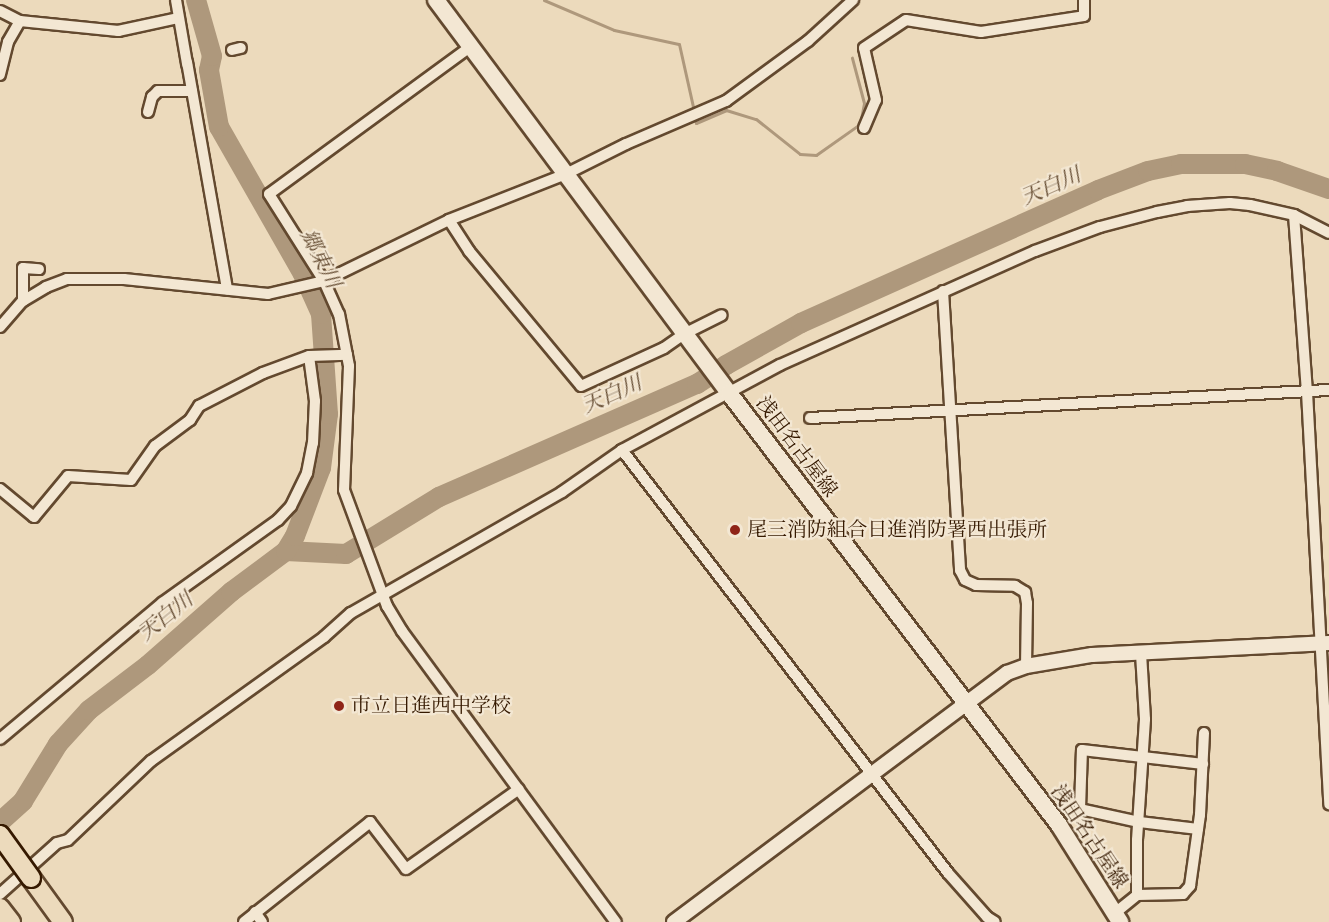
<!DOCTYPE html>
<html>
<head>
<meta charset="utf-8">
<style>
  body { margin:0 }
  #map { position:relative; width:1329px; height:922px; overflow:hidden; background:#ecdabc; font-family:"Libre Bodoni","Noto Serif JP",serif }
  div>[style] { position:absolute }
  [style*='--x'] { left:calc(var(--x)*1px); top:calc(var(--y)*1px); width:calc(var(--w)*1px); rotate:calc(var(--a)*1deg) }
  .stream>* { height:3px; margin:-1.5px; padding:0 1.5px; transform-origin:1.5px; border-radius:1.5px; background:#ae987c }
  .river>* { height:20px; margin:-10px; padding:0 10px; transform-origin:10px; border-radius:10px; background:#ae987c }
  .roads { filter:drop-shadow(2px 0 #63492f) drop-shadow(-2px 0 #63492f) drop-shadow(0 2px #63492f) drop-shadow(0 -2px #63492f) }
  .minor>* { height:10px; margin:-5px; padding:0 5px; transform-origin:5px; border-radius:5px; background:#f3e7d3 }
  .tertiary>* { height:14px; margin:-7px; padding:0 7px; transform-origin:7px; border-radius:7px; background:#f3e7d3 }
  .secondary>* { height:16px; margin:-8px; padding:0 8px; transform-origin:8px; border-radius:8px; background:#f3e7d3 }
  .trunk>* { height:18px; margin:-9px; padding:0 9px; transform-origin:9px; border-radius:9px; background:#ecdabc }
  .bridges { filter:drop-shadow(2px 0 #351900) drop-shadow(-2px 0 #351900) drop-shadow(0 2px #351900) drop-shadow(0 -2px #351900) }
  .trunk-bridge>* { height:18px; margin:-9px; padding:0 9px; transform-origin:9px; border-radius:9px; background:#ecdabc }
  .dots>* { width:16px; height:16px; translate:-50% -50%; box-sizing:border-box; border:3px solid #f3e7d3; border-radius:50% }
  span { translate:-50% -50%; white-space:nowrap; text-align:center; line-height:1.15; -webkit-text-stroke:4.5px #f3e7d3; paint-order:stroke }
  .street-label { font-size:20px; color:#351900 }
  .poi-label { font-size:20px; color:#351900 }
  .left { translate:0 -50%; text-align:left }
  .water-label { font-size:21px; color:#654c32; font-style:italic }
</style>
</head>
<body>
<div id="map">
  <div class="stream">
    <div style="--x:544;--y:0;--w:76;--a:23.2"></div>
    <div style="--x:614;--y:30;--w:66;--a:12.2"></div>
    <div style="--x:679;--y:44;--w:69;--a:77.4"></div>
    <div style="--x:695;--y:117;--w:6;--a:81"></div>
    <div style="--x:696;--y:123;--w:33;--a:-23"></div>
    <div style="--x:726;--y:110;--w:31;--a:17"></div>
    <div style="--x:756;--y:119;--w:56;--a:38.5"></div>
    <div style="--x:800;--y:154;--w:16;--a:4"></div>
    <div style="--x:816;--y:155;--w:54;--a:-35.2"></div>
    <div style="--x:860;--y:124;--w:21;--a:-79"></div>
    <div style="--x:864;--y:103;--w:47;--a:-104.9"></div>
  </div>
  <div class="river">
    <div style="--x:286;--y:551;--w:60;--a:2.9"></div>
    <div style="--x:346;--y:554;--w:109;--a:-31.5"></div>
    <div style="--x:439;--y:497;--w:282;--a:-23.7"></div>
    <div style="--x:697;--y:384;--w:35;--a:-33"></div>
    <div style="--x:726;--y:365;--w:86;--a:-29.2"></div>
    <div style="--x:801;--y:323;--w:325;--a:-24.1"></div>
    <div style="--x:1098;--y:190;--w:53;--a:-20.8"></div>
    <div style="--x:1148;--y:171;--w:34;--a:-12"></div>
    <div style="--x:1181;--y:164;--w:64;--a:0"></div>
    <div style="--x:1245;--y:164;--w:33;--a:12"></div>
    <div style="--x:1277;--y:171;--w:55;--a:19.1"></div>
    <div style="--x:0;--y:822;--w:31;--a:-42"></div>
    <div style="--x:23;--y:801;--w:67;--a:-58.4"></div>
    <div style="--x:58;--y:744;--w:46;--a:-47.6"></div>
    <div style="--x:89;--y:710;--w:74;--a:-37.3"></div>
    <div style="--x:148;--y:665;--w:111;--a:-41.3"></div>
    <div style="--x:231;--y:592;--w:69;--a:-36.7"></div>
    <div style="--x:286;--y:551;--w:17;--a:-59"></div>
    <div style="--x:295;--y:536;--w:73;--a:-69.1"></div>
    <div style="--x:321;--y:468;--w:54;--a:-82.6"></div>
    <div style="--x:328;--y:414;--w:100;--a:-94"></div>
    <div style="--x:321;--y:314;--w:44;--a:-114.2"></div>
    <div style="--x:303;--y:274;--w:169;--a:-119.7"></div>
    <div style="--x:219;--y:127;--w:58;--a:-100"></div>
    <div style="--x:209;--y:70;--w:14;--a:-78"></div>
    <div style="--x:212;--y:56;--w:58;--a:-105.9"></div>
  </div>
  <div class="roads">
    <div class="minor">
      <div style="--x:176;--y:0;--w:65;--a:80.2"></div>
      <div style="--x:0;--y:11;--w:22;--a:27"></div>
      <div style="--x:20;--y:21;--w:24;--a:120"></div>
      <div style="--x:8;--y:42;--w:34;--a:104"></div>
      <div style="--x:20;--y:21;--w:99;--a:5.8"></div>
      <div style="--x:118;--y:31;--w:61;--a:-12.2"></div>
      <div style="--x:470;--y:47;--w:249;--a:143.8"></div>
      <div style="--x:269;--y:194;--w:103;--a:57.7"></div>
      <div style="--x:324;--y:281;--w:36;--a:66"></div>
      <div style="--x:339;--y:314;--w:53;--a:79.1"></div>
      <div style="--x:349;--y:366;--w:124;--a:92.3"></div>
      <div style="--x:344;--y:490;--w:124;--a:69.7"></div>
      <div style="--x:387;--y:606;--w:29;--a:59"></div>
      <div style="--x:402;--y:631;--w:361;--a:53.7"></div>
      <div style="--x:232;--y:50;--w:9;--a:-13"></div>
      <div style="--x:187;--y:62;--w:231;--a:80"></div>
      <div style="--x:148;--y:112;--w:16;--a:-75"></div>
      <div style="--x:152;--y:97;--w:8;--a:-45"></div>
      <div style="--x:158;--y:91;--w:34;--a:0"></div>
      <div style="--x:864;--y:128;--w:30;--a:-67"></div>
      <div style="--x:876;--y:100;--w:53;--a:-103"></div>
      <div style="--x:864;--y:48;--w:50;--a:-33.7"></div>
      <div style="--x:906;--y:20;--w:76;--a:9.1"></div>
      <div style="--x:981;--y:32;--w:104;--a:-8.8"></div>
      <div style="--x:1084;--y:16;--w:16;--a:-90"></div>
      <div style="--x:1294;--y:215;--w:177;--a:85.8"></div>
      <div style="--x:1307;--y:392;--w:413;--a:86.9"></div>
      <div style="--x:449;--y:220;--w:37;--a:57"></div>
      <div style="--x:469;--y:251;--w:175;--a:50.3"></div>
      <div style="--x:581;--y:386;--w:91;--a:-24.6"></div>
      <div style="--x:664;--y:348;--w:24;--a:-35"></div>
      <div style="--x:684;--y:334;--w:42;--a:-26.6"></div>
      <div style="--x:943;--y:291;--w:280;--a:86.5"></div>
      <div style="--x:960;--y:570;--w:11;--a:63"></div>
      <div style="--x:965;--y:580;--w:12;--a:24"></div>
      <div style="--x:976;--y:585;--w:39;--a:1"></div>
      <div style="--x:1015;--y:586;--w:12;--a:31"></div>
      <div style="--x:1025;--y:592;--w:11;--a:80"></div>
      <div style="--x:1027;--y:603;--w:63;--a:90.9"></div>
      <div style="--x:23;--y:301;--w:33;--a:-90"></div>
      <div style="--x:23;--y:268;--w:16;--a:4"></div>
      <div style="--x:0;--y:327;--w:35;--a:-49"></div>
      <div style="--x:23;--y:301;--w:27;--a:-31"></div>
      <div style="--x:46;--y:287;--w:22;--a:-21"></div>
      <div style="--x:67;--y:279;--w:57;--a:0"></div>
      <div style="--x:124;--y:279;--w:145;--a:5.9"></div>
      <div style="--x:268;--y:294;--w:57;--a:-13.1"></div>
      <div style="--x:324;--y:281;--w:139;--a:-26"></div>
      <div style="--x:449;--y:220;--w:126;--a:-21.5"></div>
      <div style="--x:566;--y:174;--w:67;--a:-26.6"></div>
      <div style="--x:626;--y:144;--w:109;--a:-23.3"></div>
      <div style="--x:726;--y:101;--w:102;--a:-36.2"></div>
      <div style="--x:808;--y:41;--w:61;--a:-42.3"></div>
      <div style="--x:810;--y:418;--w:520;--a:-3.09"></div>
      <div style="--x:622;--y:450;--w:534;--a:52.38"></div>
      <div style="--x:948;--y:873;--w:59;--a:48.4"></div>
      <div style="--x:987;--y:917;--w:9;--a:32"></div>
      <div style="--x:0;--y:489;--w:44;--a:39.5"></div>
      <div style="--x:34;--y:517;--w:53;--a:-50.3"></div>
      <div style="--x:68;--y:476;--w:63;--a:3.6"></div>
      <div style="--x:131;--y:480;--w:42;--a:-54.8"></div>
      <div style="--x:155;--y:446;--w:44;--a:-36.6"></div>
      <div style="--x:190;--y:420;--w:17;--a:-57"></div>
      <div style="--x:199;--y:406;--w:72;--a:-27.3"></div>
      <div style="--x:263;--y:373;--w:49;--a:-20.3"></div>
      <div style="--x:309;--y:356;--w:38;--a:-2"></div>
      <div style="--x:0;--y:739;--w:212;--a:-40"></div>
      <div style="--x:162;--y:603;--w:143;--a:-35.6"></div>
      <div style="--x:278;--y:520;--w:19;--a:-47"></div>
      <div style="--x:291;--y:506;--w:37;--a:-64"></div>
      <div style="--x:307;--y:473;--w:31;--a:-79"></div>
      <div style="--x:313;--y:443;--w:42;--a:-87.3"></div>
      <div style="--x:315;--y:401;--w:45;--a:-97.6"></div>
      <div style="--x:1198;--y:829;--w:59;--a:-173.2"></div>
      <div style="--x:1139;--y:822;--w:60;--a:-167.6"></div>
      <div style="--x:1080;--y:809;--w:59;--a:-88.1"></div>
      <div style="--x:1082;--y:750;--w:122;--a:6.6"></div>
      <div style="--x:0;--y:894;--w:76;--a:-41.8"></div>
      <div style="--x:57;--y:843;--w:11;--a:-15"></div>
      <div style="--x:68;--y:840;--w:115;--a:-43.6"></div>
      <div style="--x:151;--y:761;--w:213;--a:-35.6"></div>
      <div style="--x:324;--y:637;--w:36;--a:-42"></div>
      <div style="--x:351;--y:613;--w:243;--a:-29.8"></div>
      <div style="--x:562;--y:492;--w:73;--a:-35"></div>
      <div style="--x:622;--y:450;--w:179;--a:-28.3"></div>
      <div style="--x:780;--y:365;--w:279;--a:-24.1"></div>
      <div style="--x:1035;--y:251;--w:69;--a:-20.3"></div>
      <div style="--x:1100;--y:227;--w:59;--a:-14.7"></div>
      <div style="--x:1157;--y:212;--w:31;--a:-11"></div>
      <div style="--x:1187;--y:206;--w:43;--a:-4"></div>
      <div style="--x:1230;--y:203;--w:20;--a:6"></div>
      <div style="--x:1250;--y:205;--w:45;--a:12.8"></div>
      <div style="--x:1294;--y:215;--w:39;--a:27"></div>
      <div style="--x:1137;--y:895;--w:55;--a:-90"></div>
      <div style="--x:1137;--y:840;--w:121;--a:-86.2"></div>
      <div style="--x:1145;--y:719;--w:66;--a:-93.5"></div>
      <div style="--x:255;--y:912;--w:12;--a:55"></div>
      <div style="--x:1115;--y:913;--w:28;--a:-39"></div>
      <div style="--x:1137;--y:895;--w:46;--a:-1.2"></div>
      <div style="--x:1183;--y:894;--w:11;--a:-49"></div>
      <div style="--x:1190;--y:886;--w:72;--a:-82"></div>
      <div style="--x:1200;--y:815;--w:82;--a:-87.2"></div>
      <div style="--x:244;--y:922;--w:161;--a:-38.4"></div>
      <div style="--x:370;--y:822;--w:59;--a:52.5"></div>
      <div style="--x:406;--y:869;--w:138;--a:-35.3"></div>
    </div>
    <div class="tertiary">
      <div style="--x:674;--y:922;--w:416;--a:-36.8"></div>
      <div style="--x:1007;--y:673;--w:20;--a:-20"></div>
      <div style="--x:1026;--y:666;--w:67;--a:-9.5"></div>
      <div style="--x:1092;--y:655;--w:237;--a:-2.9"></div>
    </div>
    <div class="secondary">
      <div style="--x:436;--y:0;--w:490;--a:53.3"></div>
      <div style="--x:729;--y:393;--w:544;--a:52.62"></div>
      <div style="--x:1059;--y:825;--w:115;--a:57.8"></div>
    </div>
    <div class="trunk">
      <div style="--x:31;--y:878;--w:54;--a:54"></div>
      <div style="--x:0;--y:908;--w:18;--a:52"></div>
    </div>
  </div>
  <div class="bridges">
    <div class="trunk-bridge">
      <div style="--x:0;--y:835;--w:53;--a:54.2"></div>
    </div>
  </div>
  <div class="dots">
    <div style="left:735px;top:530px;background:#8f2418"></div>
    <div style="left:339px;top:706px;background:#8f2418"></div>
  </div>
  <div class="street-label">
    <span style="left:796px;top:447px;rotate:53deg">浅田名古屋線</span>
    <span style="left:1089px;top:837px;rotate:56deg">浅田名古屋線</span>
  </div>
  <div class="poi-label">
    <span class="left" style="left:747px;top:530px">尾三消防組合日進消防署西出張所</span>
    <span class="left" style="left:351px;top:706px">市立日進西中学校</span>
  </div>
  <div class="water-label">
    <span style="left:1051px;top:187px;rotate:-24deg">天白川</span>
    <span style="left:320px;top:259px;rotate:63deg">郷東川</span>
    <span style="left:612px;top:395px;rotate:-24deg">天白川</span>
    <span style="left:166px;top:617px;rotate:-39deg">天白川</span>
  </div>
</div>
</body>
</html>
